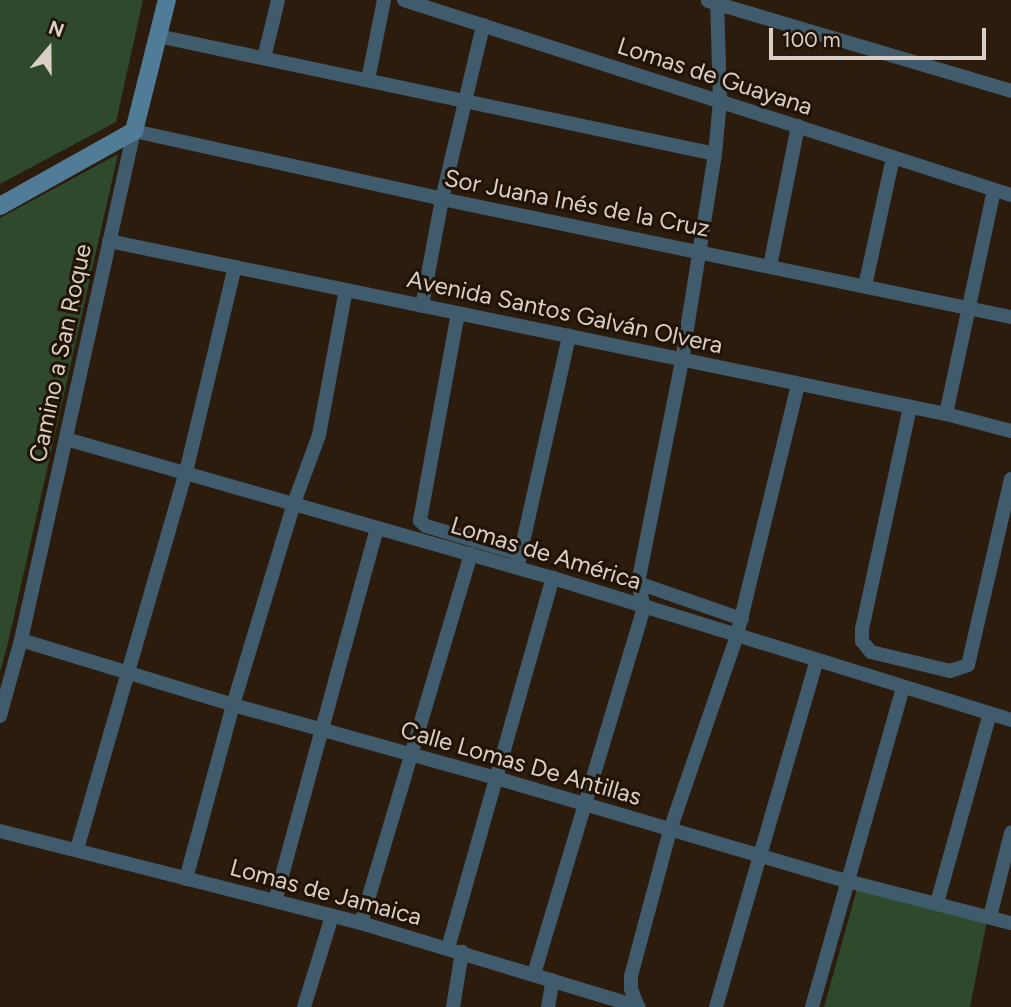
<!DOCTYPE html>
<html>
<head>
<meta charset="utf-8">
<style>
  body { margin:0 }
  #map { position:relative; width:1011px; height:1007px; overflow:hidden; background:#2b1c0e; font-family:Figtree,sans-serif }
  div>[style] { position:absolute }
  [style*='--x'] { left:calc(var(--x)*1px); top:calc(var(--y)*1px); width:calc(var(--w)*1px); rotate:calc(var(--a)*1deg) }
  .green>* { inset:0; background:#2e492c }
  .street>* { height:14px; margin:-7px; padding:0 7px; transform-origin:7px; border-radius:7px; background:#405b6b }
  .secondary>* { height:18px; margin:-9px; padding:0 9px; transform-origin:9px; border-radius:9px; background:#507c97 }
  span { translate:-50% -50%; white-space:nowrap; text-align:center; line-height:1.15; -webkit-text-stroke:6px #211306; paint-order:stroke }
  .street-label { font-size:24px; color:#dacfc7 }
  .north { position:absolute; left:14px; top:14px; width:70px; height:70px; -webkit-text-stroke:5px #211306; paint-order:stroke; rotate:20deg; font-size:19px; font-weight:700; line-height:28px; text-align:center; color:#dacfc7 }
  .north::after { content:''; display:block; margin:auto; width:24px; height:32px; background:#dacfc7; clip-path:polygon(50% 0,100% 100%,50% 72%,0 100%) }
  .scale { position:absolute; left:769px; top:28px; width:217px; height:32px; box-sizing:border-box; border:4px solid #dacfc7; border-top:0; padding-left:9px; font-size:21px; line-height:24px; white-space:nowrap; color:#dacfc7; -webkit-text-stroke:5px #211306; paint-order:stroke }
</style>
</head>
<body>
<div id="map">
  <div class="green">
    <div style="clip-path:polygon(0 0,143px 0,116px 122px,0 184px)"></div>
    <div style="clip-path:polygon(118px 154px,8px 643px,0 672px,0 218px)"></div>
    <div style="clip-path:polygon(857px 889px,987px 921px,970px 1007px,824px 1007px)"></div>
  </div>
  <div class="street">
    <div style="--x:404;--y:0;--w:638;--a:17.81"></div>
    <div style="--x:708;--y:1;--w:316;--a:16.5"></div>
    <div style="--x:158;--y:36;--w:569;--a:11.96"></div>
    <div style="--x:264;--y:58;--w:60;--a:-76.4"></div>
    <div style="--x:368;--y:80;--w:82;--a:-78.7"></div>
    <div style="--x:109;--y:241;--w:855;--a:11.68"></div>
    <div style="--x:946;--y:414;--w:67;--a:14.7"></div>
    <div style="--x:770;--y:266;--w:143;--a:-78.7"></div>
    <div style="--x:865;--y:286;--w:131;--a:-77.7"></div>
    <div style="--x:422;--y:306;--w:109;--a:-79.4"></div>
    <div style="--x:442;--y:199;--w:179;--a:-76.7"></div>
    <div style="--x:458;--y:313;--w:211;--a:100.4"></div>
    <div style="--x:420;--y:521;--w:8;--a:40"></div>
    <div style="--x:426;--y:526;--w:98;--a:16.6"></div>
    <div style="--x:910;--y:407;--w:227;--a:102.2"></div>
    <div style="--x:862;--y:629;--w:12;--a:90"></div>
    <div style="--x:862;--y:641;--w:14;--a:51"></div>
    <div style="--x:871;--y:652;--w:81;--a:13.5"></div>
    <div style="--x:950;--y:671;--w:19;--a:-18"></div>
    <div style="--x:968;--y:665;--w:191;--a:-77"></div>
    <div style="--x:946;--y:414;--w:229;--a:-77.9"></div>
    <div style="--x:66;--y:439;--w:506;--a:15.93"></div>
    <div style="--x:553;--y:578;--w:480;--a:17.2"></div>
    <div style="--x:519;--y:560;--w:230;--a:-77.4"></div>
    <div style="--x:638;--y:583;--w:110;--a:19.1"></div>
    <div style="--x:21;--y:640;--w:222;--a:17"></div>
    <div style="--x:233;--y:705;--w:273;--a:15.5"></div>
    <div style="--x:496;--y:778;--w:366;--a:16.4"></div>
    <div style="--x:847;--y:881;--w:169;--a:14.4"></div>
    <div style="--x:0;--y:716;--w:79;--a:-74.6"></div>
    <div style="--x:21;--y:640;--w:521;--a:-77.48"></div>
    <div style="--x:134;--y:131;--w:315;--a:12.4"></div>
    <div style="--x:442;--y:199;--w:581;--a:11.72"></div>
    <div style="--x:0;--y:831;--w:373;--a:14.3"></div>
    <div style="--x:361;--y:923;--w:290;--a:16.8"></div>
    <div style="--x:77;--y:849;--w:392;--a:-73.9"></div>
    <div style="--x:186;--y:472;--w:211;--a:-76.6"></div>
    <div style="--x:186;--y:879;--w:180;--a:-74.9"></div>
    <div style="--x:233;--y:705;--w:211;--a:-73.2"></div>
    <div style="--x:294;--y:503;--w:72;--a:-69.8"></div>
    <div style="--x:319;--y:435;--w:147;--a:-79.5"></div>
    <div style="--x:275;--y:901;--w:387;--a:-74.7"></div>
    <div style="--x:937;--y:903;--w:197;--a:-74.4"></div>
    <div style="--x:990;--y:917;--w:87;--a:-76"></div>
    <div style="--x:361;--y:923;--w:385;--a:-73.4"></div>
    <div style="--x:448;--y:948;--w:385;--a:-74.2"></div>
    <div style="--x:534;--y:974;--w:383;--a:-73.3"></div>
    <div style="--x:644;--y:607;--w:25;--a:-104"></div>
    <div style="--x:638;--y:583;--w:227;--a:-78.8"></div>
    <div style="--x:682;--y:360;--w:209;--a:-80.9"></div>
    <div style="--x:715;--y:154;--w:53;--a:-84.6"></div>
    <div style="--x:720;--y:101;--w:101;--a:-91.7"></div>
    <div style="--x:304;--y:1007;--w:95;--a:-72.9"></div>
    <div style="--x:453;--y:1007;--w:56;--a:-80.7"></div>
    <div style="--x:548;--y:1007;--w:27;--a:-80"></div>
    <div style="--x:638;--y:1007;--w:19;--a:-111"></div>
    <div style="--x:631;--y:989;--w:13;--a:-90"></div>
    <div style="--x:631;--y:976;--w:151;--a:-75"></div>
    <div style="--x:670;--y:830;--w:206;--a:-71"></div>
    <div style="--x:737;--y:635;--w:258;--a:-76.3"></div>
    <div style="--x:716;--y:1007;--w:361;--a:-73.8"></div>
    <div style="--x:812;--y:1007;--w:332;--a:-74.1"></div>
  </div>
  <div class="secondary">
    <div style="--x:0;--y:206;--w:154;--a:-29.2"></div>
    <div style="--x:134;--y:131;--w:135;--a:-75.9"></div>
  </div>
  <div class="street-label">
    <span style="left:715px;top:76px;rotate:18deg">Lomas de Guayana</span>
    <span style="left:577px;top:203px;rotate:11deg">Sor Juana Inés de la Cruz</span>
    <span style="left:565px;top:312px;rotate:12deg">Avenida Santos Galván Olvera</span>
    <span style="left:60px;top:353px;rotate:-78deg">Camino a San Roque</span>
    <span style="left:546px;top:553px;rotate:17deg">Lomas de América</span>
    <span style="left:521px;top:763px;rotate:16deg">Calle Lomas De Antillas</span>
    <span style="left:326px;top:892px;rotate:15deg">Lomas de Jamaica</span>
  </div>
  <div class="north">N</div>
  <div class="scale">100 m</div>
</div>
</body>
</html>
